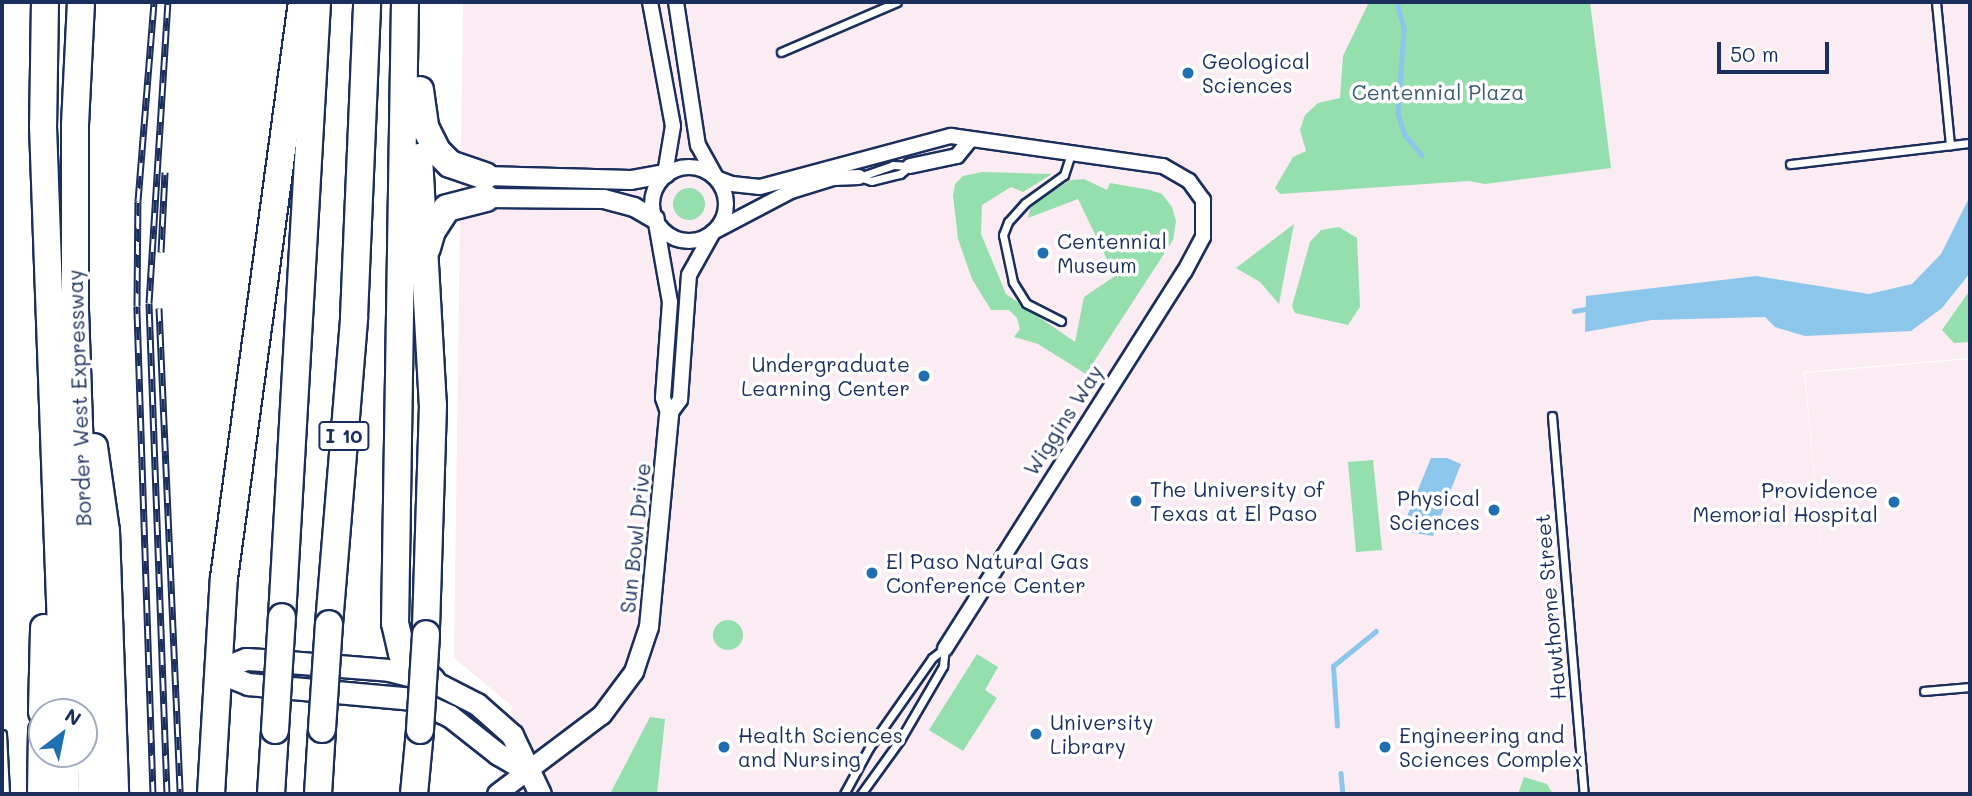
<!DOCTYPE html>
<html>
<head>
<meta charset="utf-8">
<style>
  body { margin:0 }
  #map { position:relative; width:1972px; height:796px; overflow:hidden; background:#fff; font-family:Mali,sans-serif }
  div>[style] { position:absolute }
  [style*='--x'] { left:calc(var(--x)*1px); top:calc(var(--y)*1px); width:calc(var(--w)*1px); rotate:calc(var(--a)*1deg) }
  .built>* { inset:0; background:#fbebf2 }
  .green>* { inset:0; background:#95dead }
  .round { border-radius:50% }
  .water>* { inset:0; background:#8cc6eb }
  .stream>* { height:4.5px; margin:-2.25px; padding:0 2.25px; transform-origin:2.25px; border-radius:2.25px; background:#8cc6eb }
  .roads { filter:drop-shadow(2px 0 #1b2f5e) drop-shadow(-2px 0 #1b2f5e) drop-shadow(0 2px #1b2f5e) drop-shadow(0 -2px #1b2f5e) }
  .service>* { height:7px; margin:-3.5px; padding:0 3.5px; transform-origin:3.5px; border-radius:3.5px; background:#fff }
  .minor>* { height:14px; margin:-7px; padding:0 7px; transform-origin:7px; border-radius:7px; background:#fff }
  .minor>.ring { margin:-7px; padding:0; box-sizing:content-box; background:none; border:14px solid #fff; border-radius:50% }
  .tertiary>* { height:18px; margin:-9px; padding:0 9px; transform-origin:9px; border-radius:9px; background:#fff }
  .secondary>* { height:21px; margin:-10.5px; padding:0 10.5px; transform-origin:10.5px; border-radius:10.5px; background:#fff }
  .motorway>* { height:26px; margin:-13px; padding:0 13px; transform-origin:13px; border-radius:13px; background:#fff }
  .rail>* { height:7px; margin-top:-3.5px; transform-origin:0; background:repeating-linear-gradient(90deg,#fff 0 13px,#1b2f5e 0 26px); box-sizing:border-box; border-block:2px solid #1b2f5e }
  .bridges { filter:drop-shadow(2px 0 #1b2f5e) drop-shadow(-2px 0 #1b2f5e) drop-shadow(0 2px #1b2f5e) drop-shadow(0 -2px #1b2f5e) }
  .motorway-bridge>* { height:26px; margin:-13px; padding:0 13px; transform-origin:13px; border-radius:13px; background:#fff }
  .dots>* { width:19px; height:19px; translate:-50% -50%; box-sizing:border-box; border:4px solid #fff; border-radius:50% }
  span { translate:-50% -50%; white-space:nowrap; text-align:center; line-height:1.15; -webkit-text-stroke:7px #fff; paint-order:stroke }
  .shield-label span { padding:2px 5px; background:#fff; border:2px solid; border-radius:5px; -webkit-text-stroke-width:0 }
  .shield-label { font-size:19px; color:#1b2f5e; font-weight:700 }
  .poi-label { font-size:21px; color:#1b2f5e }
  .left { translate:0 -50%; text-align:left }
  .right { translate:-100% -50%; text-align:right }
  .park-label { font-size:21px; color:#3a5b72 }
  .street-label { font-size:21px; color:#1b2f5e }
  .frame { position:absolute; inset:0; border:4px solid #1b2f5e; pointer-events:none }
  .north { position:absolute; left:28px; top:698px; width:70px; height:70px; box-sizing:border-box; background:#fff; border:2px solid #a4acbf; border-radius:50%; rotate:32deg; font-size:19px; font-weight:700; line-height:28px; text-align:center; color:#1b2f5e }
  .north::after { content:''; display:block; margin:auto; width:24px; height:32px; background:#1f6fb2; clip-path:polygon(50% 0,100% 100%,50% 72%,0 100%) }
  .scale { position:absolute; left:1717px; top:42px; width:112px; height:32px; box-sizing:border-box; border:4px solid #1b2f5e; border-top:0; padding-left:9px; font-size:21px; line-height:24px; white-space:nowrap; color:#1b2f5e; -webkit-text-stroke:5px #fff; paint-order:stroke }
</style>
</head>
<body>
<div id="map">
  <div class="built">
    <div style="clip-path:polygon(463px 2px,1970px 2px,1970px 358px,1804px 372px,1829px 631px,1805px 373px,1970px 359px,1970px 794px,495px 794px,512px 706px,454px 658px)"></div>
  </div>
  <div class="green">
    <div style="clip-path:polygon(1369px 2px,1590px 2px,1611px 168px,1485px 184px,1469px 181px,1280px 194px,1275px 188px,1293px 157px,1306px 151px,1300px 130px,1305px 115px,1318px 103px,1340px 98px,1343px 56px)"></div>
    <div style="clip-path:polygon(982px 172px,1052px 174px,1023px 192px,1011px 187px,982px 205px,981px 234px,1006px 294px,1075px 342px,1084px 297px,1115px 276px,1078px 199px,1028px 218px,1031px 205px,1070px 180px,1084px 179px,1107px 190px,1110px 183px,1150px 190px,1162px 194px,1172px 207px,1176px 221px,1173px 240px,1086px 374px,1038px 344px,1014px 337px,1020px 329px,1017px 318px,1009px 310px,991px 310px,972px 279px,958px 239px,953px 195px,955px 184px,963px 176px)"></div>
    <div class="round" style="left:673px;top:188px;width:32px;height:32px"></div>
    <div style="clip-path:polygon(1294px 224px,1279px 304px,1260px 282px,1236px 268px)"></div>
    <div style="clip-path:polygon(1339px 227px,1357px 238px,1360px 307px,1348px 325px,1295px 313px,1292px 306px,1310px 242px,1321px 230px)"></div>
    <div style="clip-path:polygon(1970px 290px,1970px 342px,1954px 343px,1942px 330px)"></div>
    <div style="clip-path:polygon(1373px 460px,1382px 550px,1356px 552px,1348px 462px)"></div>
    <div class="round" style="left:713px;top:620px;width:30px;height:30px"></div>
    <div style="clip-path:polygon(977px 654px,998px 667px,985px 690px,997px 698px,963px 751px,929px 730px)"></div>
    <div style="clip-path:polygon(650px 717px,665px 719px,657px 794px,610px 794px)"></div>
    <div style="clip-path:polygon(1524px 777px,1547px 784px,1553px 794px,1518px 794px)"></div>
  </div>
  <div class="water">
    <div style="clip-path:polygon(1970px 196px,1970px 273px,1942px 308px,1911px 331px,1805px 336px,1775px 327px,1765px 317px,1652px 320px,1585px 332px,1586px 296px,1756px 276px,1869px 294px,1912px 284px,1941px 254px)"></div>
    <div style="clip-path:polygon(1431px 458px,1447px 458px,1461px 464px,1433px 536px,1401px 531px)"></div>
  </div>
  <div class="stream">
    <div style="--x:1397;--y:2;--w:28;--a:75"></div>
    <div style="--x:1404;--y:29;--w:85;--a:94"></div>
    <div style="--x:1398;--y:114;--w:22;--a:72"></div>
    <div style="--x:1405;--y:135;--w:26;--a:50"></div>
    <div style="--x:1574;--y:311;--w:17;--a:-10"></div>
    <div style="--x:1337;--y:726;--w:60;--a:-93.8"></div>
    <div style="--x:1333;--y:666;--w:55;--a:-39.1"></div>
    <div style="--x:1341;--y:773;--w:21;--a:85"></div>
  </div>
  <div class="roads">
    <div class="service">
      <div style="--x:1936;--y:2;--w:144;--a:84.4"></div>
      <div style="--x:781;--y:52;--w:126;--a:-23.3"></div>
      <div style="--x:1790;--y:164;--w:181;--a:-6.7"></div>
      <div style="--x:859;--y:177;--w:13;--a:18"></div>
      <div style="--x:871;--y:181;--w:30;--a:-14"></div>
      <div style="--x:900;--y:174;--w:13;--a:-39"></div>
      <div style="--x:859;--y:177;--w:36;--a:-19"></div>
      <div style="--x:893;--y:165;--w:17;--a:3"></div>
      <div style="--x:1061;--y:321;--w:39;--a:-153"></div>
      <div style="--x:1026;--y:303;--w:25;--a:-122"></div>
      <div style="--x:1013;--y:282;--w:48;--a:-102"></div>
      <div style="--x:1003;--y:235;--w:14;--a:-69"></div>
      <div style="--x:1008;--y:222;--w:25;--a:-48"></div>
      <div style="--x:1025;--y:203;--w:48;--a:-35.7"></div>
      <div style="--x:1064;--y:175;--w:22;--a:-72"></div>
      <div style="--x:1552;--y:416;--w:379;--a:85.2"></div>
      <div style="--x:1924;--y:691;--w:46;--a:-5"></div>
      <div style="--x:2;--y:734;--w:60;--a:87.1"></div>
      <div style="--x:844;--y:794;--w:52;--a:-61.5"></div>
      <div style="--x:869;--y:748;--w:110;--a:-55"></div>
      <div style="--x:932;--y:658;--w:16;--a:-38"></div>
      <div style="--x:861;--y:794;--w:67;--a:-54.2"></div>
      <div style="--x:900;--y:740;--w:86;--a:-59.8"></div>
      <div style="--x:943;--y:666;--w:18;--a:-84"></div>
    </div>
    <div class="minor">
      <div style="--x:650;--y:2;--w:126;--a:79.5"></div>
      <div style="--x:673;--y:126;--w:49;--a:99.5"></div>
      <div style="--x:676;--y:2;--w:145;--a:81.3"></div>
      <div style="--x:698;--y:145;--w:38;--a:61"></div>
      <div style="--x:716;--y:178;--w:17;--a:21"></div>
      <div style="--x:732;--y:184;--w:28;--a:6"></div>
      <div style="--x:760;--y:187;--w:198;--a:-15"></div>
      <div style="--x:951;--y:136;--w:214;--a:8.1"></div>
      <div style="--x:1163;--y:166;--w:30;--a:30"></div>
      <div style="--x:1189;--y:181;--w:24;--a:54"></div>
      <div style="--x:1203;--y:200;--w:37;--a:90"></div>
      <div style="--x:1203;--y:237;--w:40;--a:118"></div>
      <div style="--x:1184;--y:272;--w:446;--a:122.4"></div>
      <div style="--x:910;--y:166;--w:48;--a:-12"></div>
      <div style="--x:957;--y:156;--w:19;--a:-51"></div>
      <div class="ring" style="left:652px;top:167px;width:60px;height:60px"></div>
      <div style="--x:656;--y:223;--w:80;--a:80"></div>
      <div style="--x:670;--y:302;--w:96;--a:94.2"></div>
      <div style="--x:663;--y:398;--w:18;--a:71"></div>
      <div style="--x:669;--y:415;--w:19;--a:-54"></div>
      <div style="--x:680;--y:400;--w:125;--a:-85.9"></div>
      <div style="--x:689;--y:275;--w:49;--a:-60.8"></div>
      <div style="--x:713;--y:232;--w:88;--a:-27.7"></div>
      <div style="--x:791;--y:191;--w:44;--a:-17.2"></div>
      <div style="--x:833;--y:178;--w:26;--a:-2"></div>
    </div>
    <div class="tertiary">
      <div style="--x:485;--y:176;--w:146;--a:1.6"></div>
      <div style="--x:631;--y:180;--w:35;--a:-10"></div>
      <div style="--x:486;--y:198;--w:118;--a:0.5"></div>
      <div style="--x:604;--y:199;--w:31;--a:15"></div>
      <div style="--x:634;--y:207;--w:24;--a:30"></div>
      <div style="--x:497;--y:794;--w:131;--a:-37"></div>
      <div style="--x:602;--y:715;--w:54;--a:-53.3"></div>
      <div style="--x:634;--y:672;--w:47;--a:-71.6"></div>
      <div style="--x:649;--y:627;--w:213;--a:-84.6"></div>
    </div>
    <div class="secondary">
      <div style="--x:216;--y:671;--w:32;--a:-22"></div>
      <div style="--x:246;--y:659;--w:17;--a:3"></div>
      <div style="--x:263;--y:660;--w:126;--a:4.5"></div>
      <div style="--x:389;--y:670;--w:44;--a:14.3"></div>
      <div style="--x:432;--y:681;--w:51;--a:27.1"></div>
      <div style="--x:477;--y:704;--w:47;--a:41.5"></div>
      <div style="--x:512;--y:735;--w:65;--a:64.6"></div>
      <div style="--x:216;--y:671;--w:35;--a:22"></div>
      <div style="--x:248;--y:684;--w:166;--a:5.2"></div>
      <div style="--x:413;--y:699;--w:41;--a:24.7"></div>
      <div style="--x:450;--y:716;--w:61;--a:38.4"></div>
      <div style="--x:498;--y:754;--w:32;--a:30"></div>
    </div>
    <div class="motorway">
      <div style="--x:45;--y:2;--w:124;--a:90.9"></div>
      <div style="--x:43;--y:126;--w:586;--a:87.95"></div>
      <div style="--x:81;--y:2;--w:124;--a:92.8"></div>
      <div style="--x:75;--y:126;--w:184;--a:90"></div>
      <div style="--x:75;--y:310;--w:484;--a:88"></div>
      <div style="--x:405;--y:2;--w:621;--a:90.92"></div>
      <div style="--x:395;--y:623;--w:31;--a:77"></div>
      <div style="--x:402;--y:653;--w:41;--a:43"></div>
      <div style="--x:420;--y:90;--w:37;--a:82"></div>
      <div style="--x:425;--y:127;--w:27;--a:63"></div>
      <div style="--x:437;--y:151;--w:18;--a:45"></div>
      <div style="--x:450;--y:164;--w:37;--a:19"></div>
      <div style="--x:419;--y:157;--w:248;--a:86.8"></div>
      <div style="--x:433;--y:405;--w:229;--a:91.8"></div>
      <div style="--x:427;--y:248;--w:18;--a:-74"></div>
      <div style="--x:432;--y:231;--w:27;--a:-57"></div>
      <div style="--x:447;--y:208;--w:40;--a:-14.4"></div>
      <div style="--x:94;--y:447;--w:85;--a:81.9"></div>
      <div style="--x:106;--y:531;--w:263;--a:88"></div>
      <div style="--x:282;--y:617;--w:616;--a:-86.74"></div>
      <div style="--x:329;--y:624;--w:308;--a:-85.3"></div>
      <div style="--x:354;--y:317;--w:315;--a:-87.6"></div>
      <div style="--x:42;--y:712;--w:84;--a:-88.6"></div>
      <div style="--x:65;--y:754;--w:40;--a:88.6"></div>
      <div style="--x:41;--y:794;--w:63;--a:-89.1"></div>
      <div style="--x:211;--y:794;--w:216;--a:-86.6"></div>
      <div style="--x:224;--y:578;--w:581;--a:-82.29"></div>
      <div style="--x:271;--y:794;--w:64;--a:-86.4"></div>
      <div style="--x:318;--y:794;--w:65;--a:-86.5"></div>
      <div style="--x:414;--y:794;--w:64;--a:-84.6"></div>
    </div>
  </div>
  <div class="rail">
    <div style="--x:161;--y:252;--w:80;--a:-87.1"></div>
    <div style="--x:159;--y:308;--w:486;--a:87.5"></div>
    <div style="--x:153;--y:794;--w:488;--a:-91.9"></div>
    <div style="--x:137;--y:306;--w:105;--a:-89.5"></div>
    <div style="--x:138;--y:201;--w:200;--a:-85.4"></div>
    <div style="--x:167;--y:794;--w:491;--a:-92.1"></div>
    <div style="--x:149;--y:303;--w:302;--a:-86.4"></div>
  </div>
  <div class="bridges">
    <div class="motorway-bridge">
      <div style="--x:322;--y:729;--w:105;--a:-86.2"></div>
      <div style="--x:275;--y:730;--w:113;--a:-86.5"></div>
      <div style="--x:420;--y:730;--w:96;--a:-86.4"></div>
    </div>
  </div>
  <div class="dots">
    <div style="left:1188px;top:73px;background:#1f6fb2"></div>
    <div style="left:1043px;top:253px;background:#1f6fb2"></div>
    <div style="left:924px;top:376px;background:#1f6fb2"></div>
    <div style="left:1136px;top:501px;background:#1f6fb2"></div>
    <div style="left:1894px;top:502px;background:#1f6fb2"></div>
    <div style="left:1494px;top:510px;background:#1f6fb2"></div>
    <div style="left:872px;top:573px;background:#1f6fb2"></div>
    <div style="left:1036px;top:734px;background:#1f6fb2"></div>
    <div style="left:724px;top:747px;background:#1f6fb2"></div>
    <div style="left:1385px;top:747px;background:#1f6fb2"></div>
  </div>
  <div class="shield-label">
    <span style="left:344px;top:436px">I 10</span>
  </div>
  <div class="poi-label">
    <span class="left" style="left:1202px;top:73px">Geological<br>Sciences</span>
    <span class="left" style="left:1057px;top:253px">Centennial<br>Museum</span>
    <span class="right" style="left:910px;top:376px">Undergraduate<br>Learning Center</span>
    <span class="left" style="left:1150px;top:501px">The University of<br>Texas at El Paso</span>
    <span class="right" style="left:1878px;top:502px">Providence<br>Memorial Hospital</span>
    <span class="right" style="left:1480px;top:510px">Physical<br>Sciences</span>
    <span class="left" style="left:886px;top:573px">El Paso Natural Gas<br>Conference Center</span>
    <span class="left" style="left:1050px;top:734px">University<br>Library</span>
    <span class="left" style="left:738px;top:747px">Health Sciences<br>and Nursing</span>
    <span class="left" style="left:1399px;top:747px">Engineering and<br>Sciences Complex</span>
  </div>
  <div class="park-label">
    <span style="left:1438px;top:92px">Centennial Plaza</span>
  </div>
  <div class="street-label">
    <span style="left:79px;top:398px;rotate:-92deg">Border West Expressway</span>
    <span style="left:1063px;top:420px;rotate:-57deg">Wiggins Way</span>
    <span style="left:635px;top:538px;rotate:-84deg">Sun Bowl Drive</span>
    <span style="left:1550px;top:607px;rotate:-95deg">Hawthorne Street</span>
  </div>
  <div class="frame"></div>
  <div class="north">N</div>
  <div class="scale">50 m</div>
</div>
</body>
</html>
